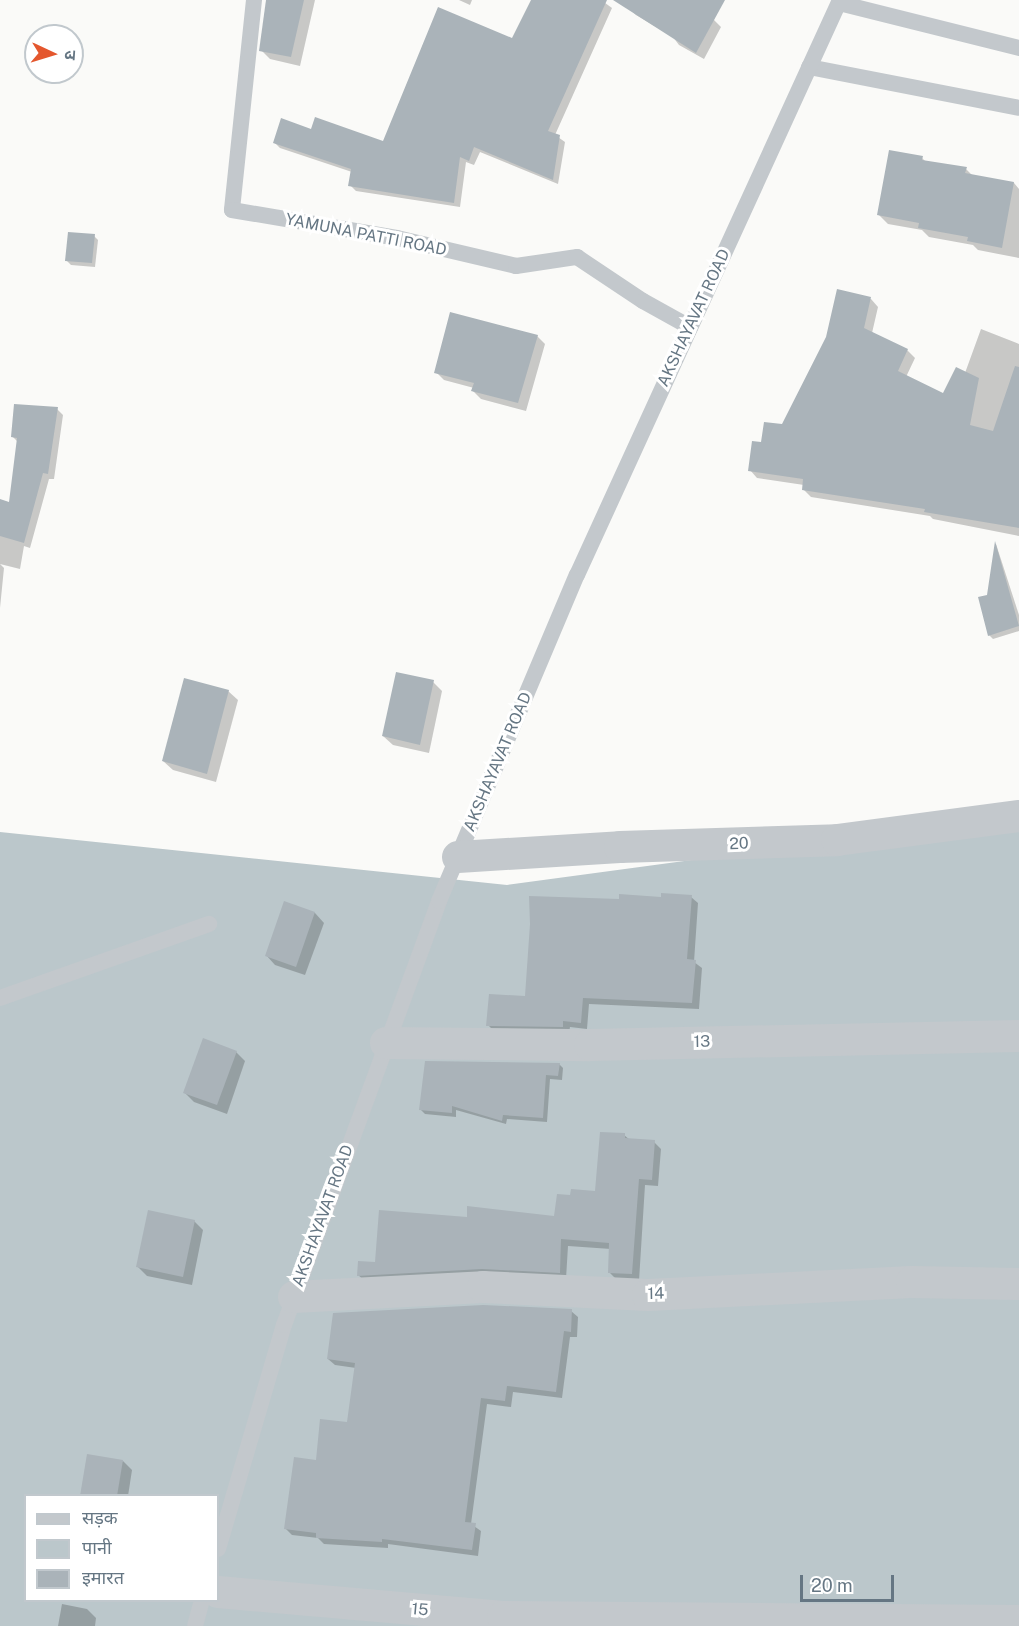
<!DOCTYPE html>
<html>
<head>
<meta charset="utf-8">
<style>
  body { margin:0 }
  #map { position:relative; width:1019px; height:1626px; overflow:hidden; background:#fafaf8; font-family:"Public Sans","Noto Sans Devanagari",sans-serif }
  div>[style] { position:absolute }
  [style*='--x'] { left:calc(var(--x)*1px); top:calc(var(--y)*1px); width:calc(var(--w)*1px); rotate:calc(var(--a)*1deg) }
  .water>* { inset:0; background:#bbc7cb }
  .shadow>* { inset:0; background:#0003 }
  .building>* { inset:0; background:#aab3b9 }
  .lane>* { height:16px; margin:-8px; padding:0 8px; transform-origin:8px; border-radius:8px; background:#c3c8cc }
  .street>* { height:32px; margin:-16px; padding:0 16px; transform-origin:16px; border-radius:16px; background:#c3c8cc }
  span { translate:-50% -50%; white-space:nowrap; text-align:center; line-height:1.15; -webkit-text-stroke:6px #fff; paint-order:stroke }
  .street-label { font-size:16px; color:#657683 }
  .legend { position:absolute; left:24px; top:1494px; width:195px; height:108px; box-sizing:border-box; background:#fff; border:2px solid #c1c8cd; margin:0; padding:8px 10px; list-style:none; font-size:18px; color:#657683 }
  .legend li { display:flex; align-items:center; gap:12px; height:30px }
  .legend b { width:30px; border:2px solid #c1c8cd }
  .north { position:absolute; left:24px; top:24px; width:60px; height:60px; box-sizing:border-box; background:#fff; border:2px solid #c1c8cd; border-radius:50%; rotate:94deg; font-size:16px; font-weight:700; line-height:24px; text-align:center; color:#657683 }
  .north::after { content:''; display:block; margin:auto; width:21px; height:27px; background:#e4572e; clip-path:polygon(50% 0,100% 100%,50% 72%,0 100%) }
  .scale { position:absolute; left:800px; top:1575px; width:94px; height:27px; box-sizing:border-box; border:3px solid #657683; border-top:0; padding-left:8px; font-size:18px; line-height:21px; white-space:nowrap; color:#657683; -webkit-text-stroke:4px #fff; paint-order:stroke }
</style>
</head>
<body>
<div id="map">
  <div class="water">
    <div style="clip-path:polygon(evenodd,1019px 816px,1019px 1626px,0 1626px,0 832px,507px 885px,1019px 816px,26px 1496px,218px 1496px,218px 1600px,26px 1600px,26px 1496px)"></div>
  </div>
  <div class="shadow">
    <div style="clip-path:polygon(268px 0,315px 0,300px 66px,270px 59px,261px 50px)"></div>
    <div style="clip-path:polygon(459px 0,472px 0,470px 5px)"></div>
    <div style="clip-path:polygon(534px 0,601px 0,612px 8px,555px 135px,565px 142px,558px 184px,480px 152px,474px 165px,466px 162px,460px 207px,356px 191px,350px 185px,352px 172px,280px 148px,274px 142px,312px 131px,384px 142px,512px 40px)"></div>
    <div style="clip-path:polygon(634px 0,672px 0,714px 20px,721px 27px,704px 59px,679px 45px,673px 37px,636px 15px,629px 8px)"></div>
    <div style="clip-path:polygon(922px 158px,926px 162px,966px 169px,973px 176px,1014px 183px,1019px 189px,1019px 258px,978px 250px,973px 245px,929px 237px,922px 230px,888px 224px,879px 215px)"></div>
    <div style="clip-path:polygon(94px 236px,98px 240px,95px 267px,71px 265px,67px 261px)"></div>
    <div style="clip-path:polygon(838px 291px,871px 299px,878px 307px,872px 333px,907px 350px,915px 358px,906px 377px,944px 395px,965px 373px,981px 329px,1019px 344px,1019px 536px,933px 519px,930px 516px,811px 497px,803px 489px,804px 485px,757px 478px,750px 470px,762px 444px,783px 426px,827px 337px)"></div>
    <div style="clip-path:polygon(537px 336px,545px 344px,526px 411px,481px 399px,473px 391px,474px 388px,444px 380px,436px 372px)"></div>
    <div style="clip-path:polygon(57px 409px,63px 415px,54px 479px,49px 479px,30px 548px,24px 546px,20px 569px,0 564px,4px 568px,0 608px,0 501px,10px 504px,18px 442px,12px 436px)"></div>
    <div style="clip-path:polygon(996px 544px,1019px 615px,1019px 631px,993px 639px,989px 635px,988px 596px)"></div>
    <div style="clip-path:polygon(433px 682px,442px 691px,429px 753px,393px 745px,383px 736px)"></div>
    <div style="clip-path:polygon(228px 691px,238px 700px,216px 782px,173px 770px,163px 761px)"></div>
    <div style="clip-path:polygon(691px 897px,698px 903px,694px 962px,702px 968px,699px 1009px,589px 1004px,587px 1029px,570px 1027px,569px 1033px,495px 1032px,488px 1025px,526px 998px,620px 901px)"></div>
    <div style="clip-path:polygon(285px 903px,315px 913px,324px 923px,305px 975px,275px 965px,266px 955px)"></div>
    <div style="clip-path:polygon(236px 1052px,245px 1061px,227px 1114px,194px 1102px,185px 1093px)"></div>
    <div style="clip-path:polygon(559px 1064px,563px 1068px,562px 1080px,550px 1079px,547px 1122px,507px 1119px,506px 1124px,456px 1110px,456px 1117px,425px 1114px,421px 1110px)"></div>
    <div style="clip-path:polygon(624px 1135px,630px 1140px,654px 1142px,661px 1149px,658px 1186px,645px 1185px,639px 1281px,617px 1280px,610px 1273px,611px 1249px,568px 1246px,566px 1279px,366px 1282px,358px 1275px,468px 1218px,556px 1218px,571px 1196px,596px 1193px)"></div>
    <div style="clip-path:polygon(194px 1221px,203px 1230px,192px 1285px,147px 1276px,138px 1267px)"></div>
    <div style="clip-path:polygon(571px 1311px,578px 1317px,577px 1337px,570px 1337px,562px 1398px,513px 1392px,511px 1407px,487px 1404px,471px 1524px,481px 1531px,478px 1556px,388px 1544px,388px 1548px,324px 1544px,318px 1538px,292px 1535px,285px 1528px,317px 1462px,349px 1424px,356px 1368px,335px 1365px,328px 1359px)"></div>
    <div style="clip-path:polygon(123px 1461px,132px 1470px,128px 1496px,81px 1496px)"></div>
    <div style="clip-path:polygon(62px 1604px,87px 1609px,96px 1618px,95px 1626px,58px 1626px)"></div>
  </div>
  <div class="building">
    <div style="clip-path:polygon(266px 0,304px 0,291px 57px,259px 51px)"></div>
    <div style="clip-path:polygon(531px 0,607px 0,548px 131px,560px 135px,553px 180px,474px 147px,469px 161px,460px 157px,454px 203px,348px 186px,351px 169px,273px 143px,281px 118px,311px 129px,315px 117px,383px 141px,438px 7px,512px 38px)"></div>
    <div style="clip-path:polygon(613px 0,725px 0,696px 53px)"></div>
    <div style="clip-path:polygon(889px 150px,923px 156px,922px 160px,967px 167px,965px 173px,1014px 182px,1002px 248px,967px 241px,968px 237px,918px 228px,919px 223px,877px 215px)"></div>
    <div style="clip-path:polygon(68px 232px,95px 234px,92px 263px,65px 261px)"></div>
    <div style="clip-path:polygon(837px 289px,871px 297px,864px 328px,908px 349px,898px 371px,943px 393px,956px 367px,979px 378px,970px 425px,993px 431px,1015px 366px,1019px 367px,1019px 528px,924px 512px,925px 509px,802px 490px,803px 479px,748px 471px,752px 441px,761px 442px,764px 422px,782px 424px,826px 337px)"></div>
    <div style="clip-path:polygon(450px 312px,538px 335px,518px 403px,471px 391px,474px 383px,434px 373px)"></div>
    <div style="clip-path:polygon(14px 404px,58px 407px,48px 474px,43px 473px,24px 543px,0 536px,0 499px,9px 502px,17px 438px,11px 437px)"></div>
    <div style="clip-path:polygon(995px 541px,1019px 626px,988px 636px,978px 597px,987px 595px)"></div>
    <div style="clip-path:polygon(396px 672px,434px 680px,420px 745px,382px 736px)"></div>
    <div style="clip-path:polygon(184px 678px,229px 690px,207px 774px,162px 761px)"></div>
    <div style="clip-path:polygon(661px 893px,692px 895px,687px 959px,696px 960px,692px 1003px,583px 998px,581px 1023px,563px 1021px,563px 1027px,486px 1026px,489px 994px,525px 996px,530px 924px,529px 896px,619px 899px,619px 894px,661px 897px)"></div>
    <div style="clip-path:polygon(284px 901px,315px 912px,296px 967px,265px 956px)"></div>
    <div style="clip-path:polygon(203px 1038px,237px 1051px,217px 1105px,183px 1093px)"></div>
    <div style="clip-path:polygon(425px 1061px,560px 1063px,558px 1076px,546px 1075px,543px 1118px,503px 1115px,502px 1121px,452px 1106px,452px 1113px,419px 1110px)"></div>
    <div style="clip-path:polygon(600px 1132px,625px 1133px,625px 1138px,655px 1140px,652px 1180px,639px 1179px,632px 1274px,608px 1273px,609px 1243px,561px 1239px,560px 1273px,482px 1269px,357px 1276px,358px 1261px,375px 1262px,379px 1210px,467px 1217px,467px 1206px,554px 1216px,557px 1194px,570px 1195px,571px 1189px,595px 1191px)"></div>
    <div style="clip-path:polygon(148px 1210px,195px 1220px,183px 1277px,136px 1267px)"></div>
    <div style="clip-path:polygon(483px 1305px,572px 1309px,571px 1332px,564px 1331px,556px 1392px,507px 1386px,505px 1401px,481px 1398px,465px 1522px,476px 1523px,472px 1550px,382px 1539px,382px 1542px,316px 1538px,316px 1533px,284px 1529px,294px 1457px,316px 1460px,320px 1419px,347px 1422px,355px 1363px,327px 1359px,333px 1313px)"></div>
    <div style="clip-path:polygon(87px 1454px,123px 1460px,117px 1496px,80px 1496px)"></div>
  </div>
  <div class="lane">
    <div style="--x:254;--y:0;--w:211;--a:96"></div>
    <div style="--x:232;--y:210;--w:167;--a:9.6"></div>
    <div style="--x:397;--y:238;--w:122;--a:13.2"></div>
    <div style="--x:516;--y:266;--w:62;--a:-8.4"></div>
    <div style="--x:577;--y:257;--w:79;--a:33.7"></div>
    <div style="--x:643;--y:301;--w:54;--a:29"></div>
    <div style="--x:839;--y:3;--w:186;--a:14"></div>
    <div style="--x:809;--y:67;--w:214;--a:11"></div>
    <div style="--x:0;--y:998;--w:222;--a:-19.5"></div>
    <div style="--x:218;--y:1549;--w:234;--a:-73.6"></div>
    <div style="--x:284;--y:1325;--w:451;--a:-69.9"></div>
    <div style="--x:439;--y:901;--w:354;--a:-67.1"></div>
    <div style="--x:577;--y:575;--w:632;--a:-65.42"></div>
    <div style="--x:195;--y:1626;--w:27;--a:-75"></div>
  </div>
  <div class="street">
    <div style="--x:458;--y:857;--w:162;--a:-3.5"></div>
    <div style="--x:620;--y:847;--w:217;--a:-1.8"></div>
    <div style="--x:837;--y:840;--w:184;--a:-7.5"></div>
    <div style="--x:386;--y:1043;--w:204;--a:0.6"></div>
    <div style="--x:590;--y:1045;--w:429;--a:-1.2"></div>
    <div style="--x:294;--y:1297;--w:189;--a:-3"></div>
    <div style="--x:483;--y:1287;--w:165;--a:2.8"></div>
    <div style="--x:648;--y:1295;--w:264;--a:-2.8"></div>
    <div style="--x:912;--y:1282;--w:107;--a:1.1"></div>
    <div style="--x:218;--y:1592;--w:286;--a:5"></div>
    <div style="--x:503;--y:1617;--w:516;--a:0.44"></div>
  </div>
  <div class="street-label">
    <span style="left:366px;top:235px;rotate:11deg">YAMUNA PATTI ROAD</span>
    <span style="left:694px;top:318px;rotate:-65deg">AKSHAYAVAT ROAD</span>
    <span style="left:498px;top:762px;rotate:-67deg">AKSHAYAVAT ROAD</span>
    <span style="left:739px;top:844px;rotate:-2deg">20</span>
    <span style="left:702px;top:1042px;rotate:-1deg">13</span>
    <span style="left:323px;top:1216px;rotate:-70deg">AKSHAYAVAT ROAD</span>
    <span style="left:656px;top:1294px;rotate:-1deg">14</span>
    <span style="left:420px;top:1610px;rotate:5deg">15</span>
  </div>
  <ul class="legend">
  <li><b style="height:8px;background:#c3c8cc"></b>सड़क</li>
  <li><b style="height:16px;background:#bbc7cb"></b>पानी</li>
  <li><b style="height:16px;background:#aab3b9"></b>इमारत</li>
  </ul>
  <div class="north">उ</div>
  <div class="scale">20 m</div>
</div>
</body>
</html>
